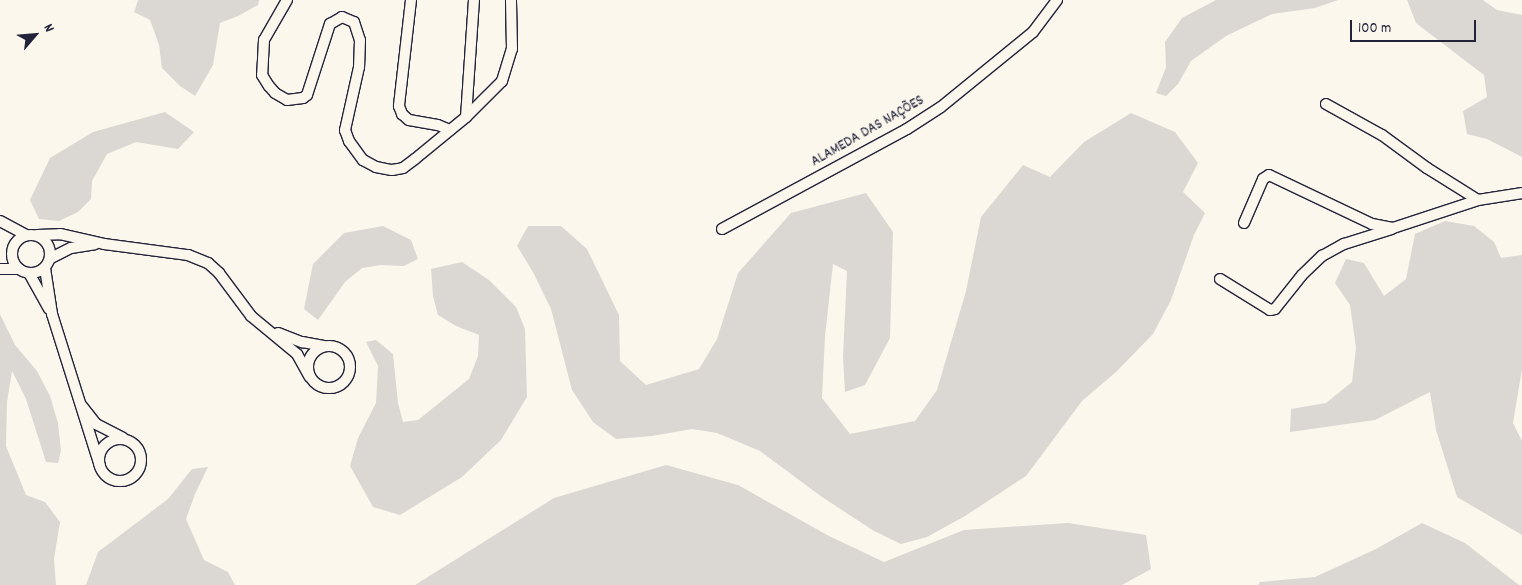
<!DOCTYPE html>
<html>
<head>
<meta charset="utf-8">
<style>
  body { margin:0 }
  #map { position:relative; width:1522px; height:585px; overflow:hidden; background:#fbf7ec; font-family:Dekko,sans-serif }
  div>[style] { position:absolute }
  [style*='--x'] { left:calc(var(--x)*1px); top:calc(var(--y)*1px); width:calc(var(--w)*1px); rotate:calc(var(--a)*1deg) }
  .green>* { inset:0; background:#dbd8d3 }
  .roads { filter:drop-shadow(1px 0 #22223b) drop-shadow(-1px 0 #22223b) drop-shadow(0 1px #22223b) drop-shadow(0 -1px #22223b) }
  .minor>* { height:10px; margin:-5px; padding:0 5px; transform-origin:5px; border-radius:5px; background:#fbf7ec }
  .minor>.ring { margin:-5px; padding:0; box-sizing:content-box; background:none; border:10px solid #fbf7ec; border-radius:50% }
  span { translate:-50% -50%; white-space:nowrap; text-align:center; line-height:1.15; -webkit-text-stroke:4.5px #fbf7ec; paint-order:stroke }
  .street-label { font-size:15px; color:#22223b }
  .north { position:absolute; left:10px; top:10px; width:50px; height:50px; -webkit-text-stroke:4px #fbf7ec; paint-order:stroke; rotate:63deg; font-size:14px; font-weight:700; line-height:20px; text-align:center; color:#22223b }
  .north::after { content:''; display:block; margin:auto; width:18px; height:22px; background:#22223b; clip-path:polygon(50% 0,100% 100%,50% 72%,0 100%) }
  .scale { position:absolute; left:1350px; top:20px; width:126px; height:22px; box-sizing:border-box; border:2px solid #22223b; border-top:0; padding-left:6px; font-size:15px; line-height:18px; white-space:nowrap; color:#22223b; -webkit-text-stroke:4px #fbf7ec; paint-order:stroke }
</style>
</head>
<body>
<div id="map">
  <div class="green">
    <div style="clip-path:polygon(138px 0,259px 0,258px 5px,238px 16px,220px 23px,213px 65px,195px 96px,180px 86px,162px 68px,159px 45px,150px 20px,134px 12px)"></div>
    <div style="clip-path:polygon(1216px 0,1338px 0,1315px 8px,1272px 14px,1226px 36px,1191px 61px,1178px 84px,1166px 96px,1156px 93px,1166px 67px,1165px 42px,1182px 18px)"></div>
    <div style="clip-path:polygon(1407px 0,1483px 0,1497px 10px,1522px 15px,1522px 157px,1487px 139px,1467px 134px,1463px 111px,1487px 97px,1484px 75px,1416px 23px)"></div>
    <div style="clip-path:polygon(165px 112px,194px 132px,178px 149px,136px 142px,107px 154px,92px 181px,91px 199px,78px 212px,59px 221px,39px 219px,30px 200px,50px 158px,93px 132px)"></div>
    <div style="clip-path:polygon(1131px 113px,1175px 132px,1198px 163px,1183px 192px,1205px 213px,1194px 235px,1171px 300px,1153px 334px,1116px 372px,1082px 401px,1026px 476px,965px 516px,927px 537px,901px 544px,874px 531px,822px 497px,760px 451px,717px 433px,692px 429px,652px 436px,616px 439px,593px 422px,572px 390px,551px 309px,533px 272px,517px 246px,528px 226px,561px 226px,587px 249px,619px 315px,620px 361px,646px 385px,699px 369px,717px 339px,738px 273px,791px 213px,866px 193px,893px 232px,890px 338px,865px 385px,845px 392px,843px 357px,847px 271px,833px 264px,825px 336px,822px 398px,850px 434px,915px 421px,937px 390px,966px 291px,981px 217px,1023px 165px,1050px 177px,1084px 142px)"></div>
    <div style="clip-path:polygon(1445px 221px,1474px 226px,1494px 242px,1501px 258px,1522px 255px,1522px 369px,1513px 423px,1522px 441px,1522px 535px,1457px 497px,1436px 430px,1430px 392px,1375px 420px,1290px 432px,1291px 409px,1326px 403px,1352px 382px,1356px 348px,1350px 305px,1335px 283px,1346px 259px,1364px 263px,1384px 296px,1406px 279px,1415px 234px)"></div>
    <div style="clip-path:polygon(383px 226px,411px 240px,418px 259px,404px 266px,381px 265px,362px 268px,345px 282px,318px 320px,304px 309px,313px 264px,344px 233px)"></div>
    <div style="clip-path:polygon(462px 262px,489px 280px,516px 307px,525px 329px,527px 397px,501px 440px,462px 477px,400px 515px,373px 507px,350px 466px,358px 438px,376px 403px,378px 366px,366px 342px,376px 340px,393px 354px,398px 403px,403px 422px,418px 420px,469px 379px,478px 356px,479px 335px,456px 326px,438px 315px,433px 296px,431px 269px)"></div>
    <div style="clip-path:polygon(0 314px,15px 345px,37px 371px,50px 396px,58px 423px,61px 451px,58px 463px,46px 462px,26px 399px,12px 371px,7px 402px,6px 446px,26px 495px,45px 502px,60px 522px,54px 559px,56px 585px,0 585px)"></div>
    <div style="clip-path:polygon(666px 465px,738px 485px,829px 536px,884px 562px,964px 530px,1068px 523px,1146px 535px,1151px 569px,1122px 585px,415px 585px,554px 498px)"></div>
    <div style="clip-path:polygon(208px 467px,195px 494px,186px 519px,204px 560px,228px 572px,235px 585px,86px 585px,98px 552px,168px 499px,192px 469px)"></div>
    <div style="clip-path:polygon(1422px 523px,1465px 543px,1519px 585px,1258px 585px,1260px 582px,1315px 577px,1376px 549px)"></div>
  </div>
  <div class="roads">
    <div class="minor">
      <div style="--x:287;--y:0;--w:46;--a:119.9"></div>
      <div style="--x:264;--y:40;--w:35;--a:93"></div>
      <div style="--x:262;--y:75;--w:13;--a:58"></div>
      <div style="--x:269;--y:86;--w:9;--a:49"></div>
      <div style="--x:275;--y:93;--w:14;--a:30"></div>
      <div style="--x:287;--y:100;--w:16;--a:-7"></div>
      <div style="--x:303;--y:98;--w:5;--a:-37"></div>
      <div style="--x:307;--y:95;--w:75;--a:-72.1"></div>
      <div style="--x:330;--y:24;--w:14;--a:-30"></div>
      <div style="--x:342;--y:17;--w:13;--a:23"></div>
      <div style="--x:354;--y:22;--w:19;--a:72"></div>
      <div style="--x:360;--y:40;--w:27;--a:92"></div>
      <div style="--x:359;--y:67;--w:65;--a:102.5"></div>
      <div style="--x:345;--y:130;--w:12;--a:70"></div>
      <div style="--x:349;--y:141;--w:24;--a:54"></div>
      <div style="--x:363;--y:160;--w:15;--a:28"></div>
      <div style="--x:376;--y:167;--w:16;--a:11"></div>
      <div style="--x:392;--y:170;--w:11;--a:-10"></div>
      <div style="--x:403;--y:168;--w:15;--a:-37"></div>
      <div style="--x:415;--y:159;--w:66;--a:-39.5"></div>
      <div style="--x:466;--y:117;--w:51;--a:-45"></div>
      <div style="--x:502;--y:81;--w:34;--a:-73"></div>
      <div style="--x:512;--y:49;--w:49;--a:-91.2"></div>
      <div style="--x:411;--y:0;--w:107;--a:96.5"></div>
      <div style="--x:399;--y:106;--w:9;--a:69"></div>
      <div style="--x:402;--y:114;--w:9;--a:41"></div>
      <div style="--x:409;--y:120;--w:29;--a:10"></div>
      <div style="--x:438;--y:125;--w:13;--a:23"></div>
      <div style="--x:1326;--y:104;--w:64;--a:29"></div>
      <div style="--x:1382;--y:135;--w:56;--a:36.3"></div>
      <div style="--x:1427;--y:168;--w:60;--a:32.1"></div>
      <div style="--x:466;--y:117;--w:117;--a:-86.1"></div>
      <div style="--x:0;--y:221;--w:30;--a:28"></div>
      <div style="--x:1244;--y:223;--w:48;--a:-66.6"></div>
      <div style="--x:1263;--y:179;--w:7;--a:-34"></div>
      <div style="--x:1269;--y:175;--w:114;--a:25.4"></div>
      <div style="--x:1372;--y:224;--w:21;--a:11"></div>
      <div style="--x:1393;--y:228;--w:89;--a:-18.2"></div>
      <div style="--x:1478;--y:200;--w:45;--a:-9"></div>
      <div style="--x:722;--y:229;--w:210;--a:-28.4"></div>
      <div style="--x:907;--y:129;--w:40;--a:-32.9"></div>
      <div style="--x:941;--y:107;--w:119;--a:-39.2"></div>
      <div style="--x:1033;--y:32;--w:40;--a:-53"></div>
      <div class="ring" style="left:12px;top:235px;width:28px;height:28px"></div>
      <div style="--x:37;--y:235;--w:23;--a:-2"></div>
      <div style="--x:60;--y:234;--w:45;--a:12.8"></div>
      <div style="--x:104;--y:244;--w:85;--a:7.5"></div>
      <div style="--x:188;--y:255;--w:22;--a:22"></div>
      <div style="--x:208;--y:263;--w:15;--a:42"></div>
      <div style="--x:219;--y:273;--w:54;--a:53.3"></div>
      <div style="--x:251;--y:316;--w:60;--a:39.6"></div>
      <div style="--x:297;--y:354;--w:26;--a:61"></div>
      <div style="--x:51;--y:258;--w:22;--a:-27"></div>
      <div style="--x:71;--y:248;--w:24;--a:-9"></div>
      <div style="--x:45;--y:268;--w:47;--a:81.3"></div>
      <div style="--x:52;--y:314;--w:159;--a:72.5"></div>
      <div style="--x:0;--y:269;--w:19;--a:0"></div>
      <div style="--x:29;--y:273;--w:41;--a:60.9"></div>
      <div style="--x:1220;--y:279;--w:59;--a:31.8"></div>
      <div style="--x:1270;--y:310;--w:5;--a:-11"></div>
      <div style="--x:1275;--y:309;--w:43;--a:-51.5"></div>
      <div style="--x:1302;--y:275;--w:28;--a:-44"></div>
      <div style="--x:1322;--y:256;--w:25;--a:-29"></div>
      <div style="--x:1344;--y:244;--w:50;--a:-17.4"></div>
      <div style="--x:278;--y:333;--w:26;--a:21"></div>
      <div style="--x:302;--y:342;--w:22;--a:10"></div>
      <div class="ring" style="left:308px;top:346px;width:32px;height:32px"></div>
      <div style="--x:82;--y:406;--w:23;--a:52"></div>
      <div style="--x:96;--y:424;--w:30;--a:27"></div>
      <div class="ring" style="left:99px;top:439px;width:32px;height:32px"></div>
    </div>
  </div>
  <div class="street-label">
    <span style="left:868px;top:132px;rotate:-30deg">ALAMEDA DAS NAÇÕES</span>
  </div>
  <div class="north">N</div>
  <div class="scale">100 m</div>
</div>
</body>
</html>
